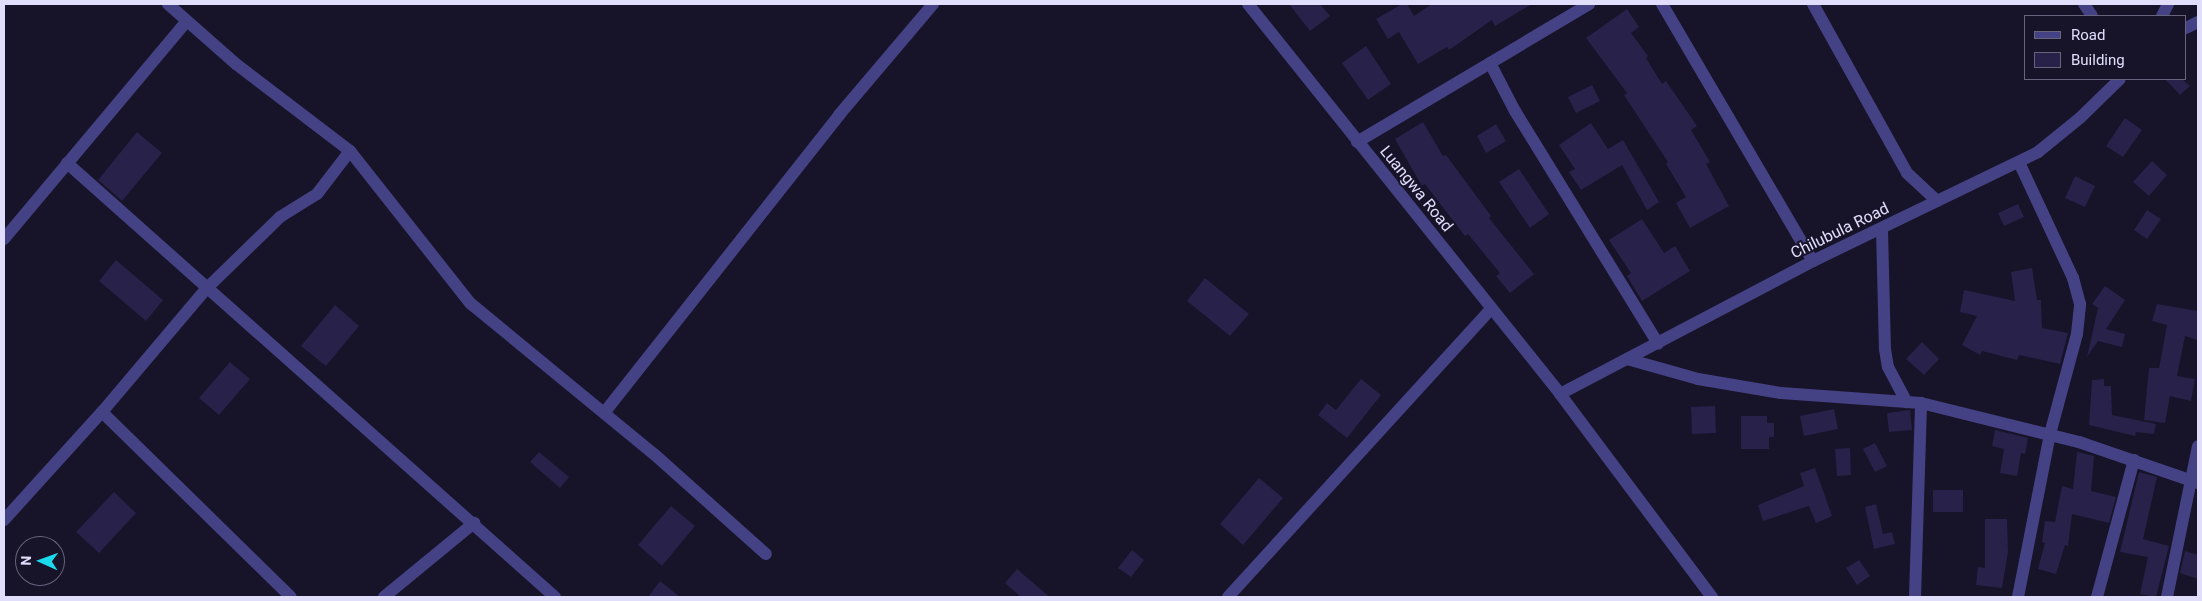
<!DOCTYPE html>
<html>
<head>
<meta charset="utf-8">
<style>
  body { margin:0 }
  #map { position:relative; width:2202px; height:601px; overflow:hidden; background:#171329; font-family:Roboto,sans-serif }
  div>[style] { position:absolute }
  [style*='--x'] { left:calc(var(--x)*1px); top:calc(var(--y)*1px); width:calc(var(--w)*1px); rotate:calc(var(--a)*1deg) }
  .building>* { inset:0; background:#282149 }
  .minor>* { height:12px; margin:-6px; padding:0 6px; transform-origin:6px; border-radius:6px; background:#444284 }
  .tertiary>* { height:12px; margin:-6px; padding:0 6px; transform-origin:6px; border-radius:6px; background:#444284 }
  span { translate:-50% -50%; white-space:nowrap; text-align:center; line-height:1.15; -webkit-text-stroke:4px #171329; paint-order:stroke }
  .street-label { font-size:16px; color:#e1defc }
  .frame { position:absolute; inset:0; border:5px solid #e1defc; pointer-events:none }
  .legend { position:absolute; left:2024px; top:15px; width:162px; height:65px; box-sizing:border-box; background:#171329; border:1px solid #68647d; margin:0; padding:6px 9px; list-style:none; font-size:15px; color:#e1defc }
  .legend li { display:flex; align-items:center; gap:10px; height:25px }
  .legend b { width:25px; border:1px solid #68647d }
  .north { position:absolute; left:15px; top:536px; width:50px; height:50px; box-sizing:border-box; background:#171329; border:1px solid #68647d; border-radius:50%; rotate:272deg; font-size:14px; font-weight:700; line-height:20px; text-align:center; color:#e1defc }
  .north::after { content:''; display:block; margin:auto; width:18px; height:22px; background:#1adaec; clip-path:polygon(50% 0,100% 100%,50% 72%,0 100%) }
</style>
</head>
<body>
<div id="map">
  <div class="building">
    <div style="clip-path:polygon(1289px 4px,1320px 4px,1330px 16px,1310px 31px)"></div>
    <div style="clip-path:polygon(1402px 4px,1407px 4px,1414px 16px,1432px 4px,1532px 4px,1495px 26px,1492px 20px,1449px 50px,1447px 47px,1418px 64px,1399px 32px,1388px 39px,1376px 19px)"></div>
    <div style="clip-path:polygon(1627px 9px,1639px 27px,1631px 33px,1648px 56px,1646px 58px,1662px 84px,1666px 81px,1697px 126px,1691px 130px,1710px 162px,1706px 164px,1729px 206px,1690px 228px,1676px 203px,1686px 197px,1666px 164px,1668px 162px,1624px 95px,1627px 93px,1586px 38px)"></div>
    <div style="clip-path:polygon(1366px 46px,1391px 84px,1368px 100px,1342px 63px)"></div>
    <div style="clip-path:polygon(2165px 79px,2182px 79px,2190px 86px,2180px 95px)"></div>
    <div style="clip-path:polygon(1592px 85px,1600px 101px,1576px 113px,1568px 97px)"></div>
    <div style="clip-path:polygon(2125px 118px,2142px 130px,2123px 157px,2106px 146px)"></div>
    <div style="clip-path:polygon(1423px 122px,1443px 156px,1446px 155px,1491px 216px,1489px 218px,1534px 274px,1510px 293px,1496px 276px,1500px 273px,1468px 234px,1465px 236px,1425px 184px,1422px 186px,1395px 139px)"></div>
    <div style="clip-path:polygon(1591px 123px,1608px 149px,1623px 140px,1659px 202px,1647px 210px,1622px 165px,1581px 190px,1569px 172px,1575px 169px,1559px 145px)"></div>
    <div style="clip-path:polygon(1496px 124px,1506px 141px,1486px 153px,1477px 136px)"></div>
    <div style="clip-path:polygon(137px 132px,162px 153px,122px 201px,98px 180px)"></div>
    <div style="clip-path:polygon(2152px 161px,2167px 175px,2149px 196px,2133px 182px)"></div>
    <div style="clip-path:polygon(1519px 169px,1549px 214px,1530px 228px,1499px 182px)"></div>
    <div style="clip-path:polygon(2075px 176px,2095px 186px,2085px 207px,2065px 198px)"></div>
    <div style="clip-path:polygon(2018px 204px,2024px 217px,2004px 226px,1998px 213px)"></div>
    <div style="clip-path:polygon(2147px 210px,2161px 219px,2147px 239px,2134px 230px)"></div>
    <div style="clip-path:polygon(1642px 219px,1664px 253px,1675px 246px,1690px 271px,1642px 301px,1627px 276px,1631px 273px,1609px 240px)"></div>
    <div style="clip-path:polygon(116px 260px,163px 300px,146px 321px,99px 281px)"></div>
    <div style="clip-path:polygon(2032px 268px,2037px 300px,2041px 300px,2042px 328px,2068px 333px,2060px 364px,2019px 355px,2017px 360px,1982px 351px,1980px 355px,1962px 345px,1977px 316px,1960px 312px,1964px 290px,2015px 301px,2011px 272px)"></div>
    <div style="clip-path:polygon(1205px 278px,1249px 314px,1230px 336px,1187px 301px)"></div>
    <div style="clip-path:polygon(2105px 286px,2125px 300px,2106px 329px,2125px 334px,2122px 347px,2098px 341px,2087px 357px,2098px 308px,2092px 304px)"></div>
    <div style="clip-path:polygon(2157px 304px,2198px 311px,2198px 340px,2185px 336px,2177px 376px,2195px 379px,2191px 401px,2170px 396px,2165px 423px,2144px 420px,2149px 368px,2159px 368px,2167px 325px,2152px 321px)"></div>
    <div style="clip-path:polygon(335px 305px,359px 326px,326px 366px,301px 346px)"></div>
    <div style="clip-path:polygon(1922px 342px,1939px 359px,1924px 375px,1906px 359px)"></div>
    <div style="clip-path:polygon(230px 362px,250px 379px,219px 415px,199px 398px)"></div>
    <div style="clip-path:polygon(1361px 379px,1381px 395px,1347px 438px,1318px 415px,1327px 403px,1336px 410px)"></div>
    <div style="clip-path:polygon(2104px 379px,2104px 386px,2111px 386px,2112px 415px,2156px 424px,2154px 434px,2136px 432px,2135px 436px,2089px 425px,2092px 380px)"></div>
    <div style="clip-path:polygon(1715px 406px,1716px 433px,1692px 434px,1691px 407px)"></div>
    <div style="clip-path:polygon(1834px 409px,1838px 429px,1804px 436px,1800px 416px)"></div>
    <div style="clip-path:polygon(1910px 410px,1912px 430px,1889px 432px,1887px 413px)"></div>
    <div style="clip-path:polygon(1741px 416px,1767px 416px,1767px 423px,1774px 423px,1774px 437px,1769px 437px,1769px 449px,1741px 449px)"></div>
    <div style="clip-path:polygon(1995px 430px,2028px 438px,2025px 454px,2021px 453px,2017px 476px,2000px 473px,2004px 449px,1992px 446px)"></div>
    <div style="clip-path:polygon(1875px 443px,1887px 466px,1875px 472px,1863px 449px)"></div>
    <div style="clip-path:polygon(1850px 448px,1851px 475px,1837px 476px,1835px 449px)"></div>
    <div style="clip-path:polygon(539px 452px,569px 477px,560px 488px,530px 462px)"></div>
    <div style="clip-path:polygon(2077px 452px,2094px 456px,2091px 491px,2116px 497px,2109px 523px,2072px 514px,2068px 546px,2065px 545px,2056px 574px,2038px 569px,2045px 543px,2042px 542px,2045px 521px,2055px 522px,2062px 486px,2073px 489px)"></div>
    <div style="clip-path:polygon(1815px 468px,1832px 516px,1816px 523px,1809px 506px,1763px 521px,1758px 505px,1804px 486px,1800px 473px)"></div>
    <div style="clip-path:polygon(2139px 472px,2157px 477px,2143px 539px,2169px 546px,2156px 597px,2140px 594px,2148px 557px,2120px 552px)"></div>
    <div style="clip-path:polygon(1259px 478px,1283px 498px,1243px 545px,1220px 524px)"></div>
    <div style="clip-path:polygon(1933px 490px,1963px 490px,1963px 512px,1933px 512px)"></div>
    <div style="clip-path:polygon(114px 492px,136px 513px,99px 553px,76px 532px)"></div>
    <div style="clip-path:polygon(1876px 504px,1883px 534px,1892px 532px,1895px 544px,1874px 549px,1865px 507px)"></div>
    <div style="clip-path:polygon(671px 506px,695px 526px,662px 566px,638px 545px)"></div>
    <div style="clip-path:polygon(1985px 519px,2007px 519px,2008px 552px,2002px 588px,1976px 585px,1978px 567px,1985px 568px)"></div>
    <div style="clip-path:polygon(1132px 550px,1144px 560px,1131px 577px,1118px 568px)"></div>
    <div style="clip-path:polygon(2185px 551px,2198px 555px,2198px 579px,2180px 573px)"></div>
    <div style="clip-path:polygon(1859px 560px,1870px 576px,1857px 585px,1846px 568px)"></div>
    <div style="clip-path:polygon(1017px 569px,1032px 582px,1050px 597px,1021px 597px,1005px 583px)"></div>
    <div style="clip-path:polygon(660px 581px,680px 597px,648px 597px)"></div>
  </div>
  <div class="minor">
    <div style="--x:168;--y:4;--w:91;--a:41.4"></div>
    <div style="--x:236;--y:64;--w:143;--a:37.3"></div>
    <div style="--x:350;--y:151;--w:194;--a:51.7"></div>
    <div style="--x:470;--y:303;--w:238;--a:39.4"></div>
    <div style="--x:654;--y:454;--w:150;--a:41.8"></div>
    <div style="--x:1662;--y:4;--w:298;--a:59.6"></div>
    <div style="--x:1813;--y:4;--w:193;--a:60.9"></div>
    <div style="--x:1907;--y:173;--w:41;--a:43"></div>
    <div style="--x:2084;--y:4;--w:14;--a:56"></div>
    <div style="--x:2162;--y:16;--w:13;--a:-63"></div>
    <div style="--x:2186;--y:28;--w:13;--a:-27"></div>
    <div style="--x:1490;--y:63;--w:54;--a:62.5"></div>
    <div style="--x:1515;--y:111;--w:273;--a:58.4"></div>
    <div style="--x:1357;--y:142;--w:270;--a:-30.7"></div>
    <div style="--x:67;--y:163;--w:653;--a:41.65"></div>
    <div style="--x:1882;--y:229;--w:120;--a:88.6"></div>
    <div style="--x:1885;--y:349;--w:18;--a:81"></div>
    <div style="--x:1888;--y:367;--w:40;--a:62"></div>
    <div style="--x:4;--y:239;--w:283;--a:-50"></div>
    <div style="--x:1627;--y:359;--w:74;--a:15.7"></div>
    <div style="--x:1698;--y:379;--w:84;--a:9.6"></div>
    <div style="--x:1781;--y:393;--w:140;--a:4.1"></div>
    <div style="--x:1921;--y:403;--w:163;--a:13.9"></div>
    <div style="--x:2079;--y:442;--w:126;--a:19"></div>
    <div style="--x:1560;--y:394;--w:286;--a:-27.7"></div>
    <div style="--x:1813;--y:261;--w:250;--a:-25.8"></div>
    <div style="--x:2038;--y:152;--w:55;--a:-39.1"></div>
    <div style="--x:2081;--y:117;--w:54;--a:-44.3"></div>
    <div style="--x:102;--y:412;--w:264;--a:44.4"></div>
    <div style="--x:604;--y:413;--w:380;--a:-51.7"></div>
    <div style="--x:839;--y:115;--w:145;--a:-49.7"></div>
    <div style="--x:4;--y:520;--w:146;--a:-47.8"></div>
    <div style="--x:102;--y:412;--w:161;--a:-49.8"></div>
    <div style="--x:206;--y:289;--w:103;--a:-44.2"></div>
    <div style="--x:280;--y:217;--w:44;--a:-31.9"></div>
    <div style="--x:317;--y:194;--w:54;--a:-52.5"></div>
    <div style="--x:384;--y:597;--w:117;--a:-39.4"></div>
    <div style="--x:1228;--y:597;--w:390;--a:-47.6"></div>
    <div style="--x:1915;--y:597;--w:194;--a:-88.2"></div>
    <div style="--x:2018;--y:597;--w:166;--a:-78.9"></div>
    <div style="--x:2050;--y:434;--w:104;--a:-74.9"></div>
    <div style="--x:2077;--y:334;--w:30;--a:-84"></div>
    <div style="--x:2080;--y:304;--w:27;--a:-105"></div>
    <div style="--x:2073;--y:278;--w:128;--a:-115"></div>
    <div style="--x:2097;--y:597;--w:142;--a:-74.9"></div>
    <div style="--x:2167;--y:597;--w:154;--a:-78.4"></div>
  </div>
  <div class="tertiary">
    <div style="--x:1248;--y:4;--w:499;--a:51.3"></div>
    <div style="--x:1560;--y:394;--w:254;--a:53.2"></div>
  </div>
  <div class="street-label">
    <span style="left:1416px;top:189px;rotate:51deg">Luangwa Road</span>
    <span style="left:1840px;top:231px;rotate:-26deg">Chilubula Road</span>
  </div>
  <div class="frame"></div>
  <ul class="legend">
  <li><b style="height:6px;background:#444284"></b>Road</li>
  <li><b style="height:14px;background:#282149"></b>Building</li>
  </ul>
  <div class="north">N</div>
</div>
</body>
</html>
